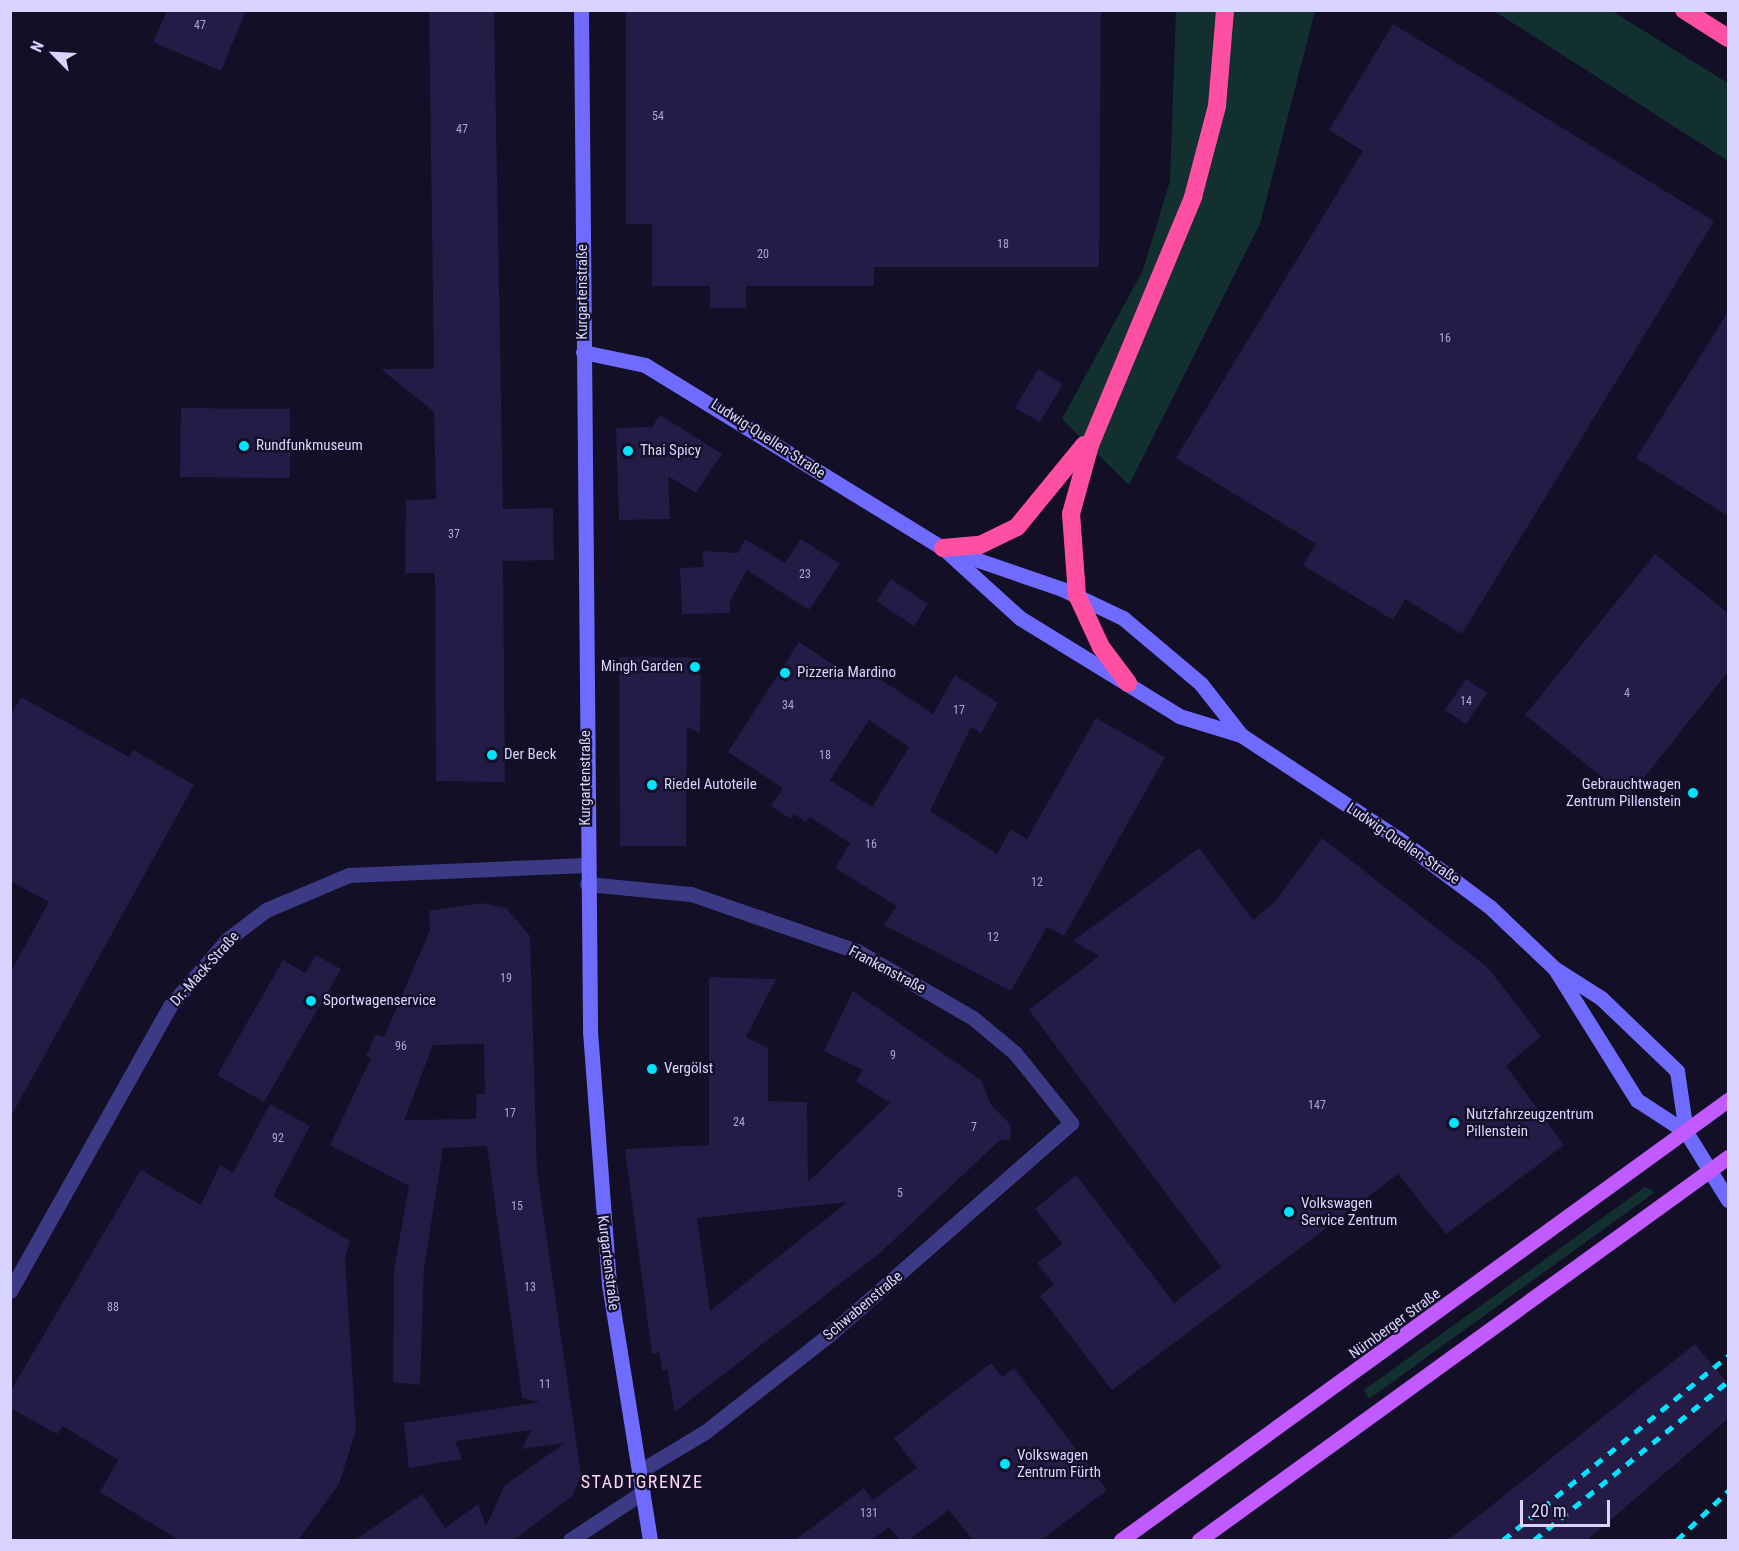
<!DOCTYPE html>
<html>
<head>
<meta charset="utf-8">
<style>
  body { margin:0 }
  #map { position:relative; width:1739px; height:1551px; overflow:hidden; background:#130f26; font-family:"Roboto Condensed",sans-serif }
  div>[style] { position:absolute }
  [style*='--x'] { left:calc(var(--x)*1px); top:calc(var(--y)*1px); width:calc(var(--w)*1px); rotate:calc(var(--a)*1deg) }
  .green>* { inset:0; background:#12302f }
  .building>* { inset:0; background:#241b47 }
  .street>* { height:15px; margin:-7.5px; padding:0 7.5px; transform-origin:7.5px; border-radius:7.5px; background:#3d3a85 }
  .secondary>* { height:15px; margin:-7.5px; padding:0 7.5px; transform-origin:7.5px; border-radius:7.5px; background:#6f6bff }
  .primary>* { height:15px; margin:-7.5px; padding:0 7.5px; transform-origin:7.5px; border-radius:7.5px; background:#c25bff }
  .highway>* { height:18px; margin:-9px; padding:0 9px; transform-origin:9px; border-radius:9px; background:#ff4fa3 }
  .rail>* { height:4.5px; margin-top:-2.25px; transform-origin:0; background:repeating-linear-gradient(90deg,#00e5ff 0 9px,transparent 0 17px) }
  .dots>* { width:16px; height:16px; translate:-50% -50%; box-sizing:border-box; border:3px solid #130f26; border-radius:50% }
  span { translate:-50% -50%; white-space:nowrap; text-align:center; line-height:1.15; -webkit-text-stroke:4.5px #130f26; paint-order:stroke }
  .number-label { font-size:12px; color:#aca6d1 }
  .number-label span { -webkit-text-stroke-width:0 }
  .street-label { font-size:15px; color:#d9d4ff }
  .poi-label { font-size:15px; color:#d9d4ff }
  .left { translate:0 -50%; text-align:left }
  .right { translate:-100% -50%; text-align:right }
  .quarter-label { font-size:18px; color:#ffd6f0; letter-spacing:1.5px }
  .frame { position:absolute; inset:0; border:12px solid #d9d4ff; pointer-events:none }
  .north { position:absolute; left:24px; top:24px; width:60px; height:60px; -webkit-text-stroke:4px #130f26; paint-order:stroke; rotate:294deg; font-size:16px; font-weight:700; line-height:24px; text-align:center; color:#d9d4ff }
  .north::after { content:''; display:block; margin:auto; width:21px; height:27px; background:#d9d4ff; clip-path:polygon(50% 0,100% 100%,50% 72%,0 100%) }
  .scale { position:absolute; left:1520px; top:1500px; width:90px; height:27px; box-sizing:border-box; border:3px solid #d9d4ff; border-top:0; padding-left:8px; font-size:18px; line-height:21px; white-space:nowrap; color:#d9d4ff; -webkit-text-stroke:4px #130f26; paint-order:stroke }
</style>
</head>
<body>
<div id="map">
  <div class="green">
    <div style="clip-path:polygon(1176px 11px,1315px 11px,1260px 224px,1129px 485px,1062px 419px,1143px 270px,1170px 181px)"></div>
    <div style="clip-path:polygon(1494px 11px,1612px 11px,1728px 83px,1728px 161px)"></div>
    <div style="clip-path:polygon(1645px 1187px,1655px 1192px,1369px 1399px,1364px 1390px)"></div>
  </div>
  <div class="building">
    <div style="clip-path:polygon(167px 10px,246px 10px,221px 71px,153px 42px)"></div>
    <div style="clip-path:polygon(429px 10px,494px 10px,503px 509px,553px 508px,554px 560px,503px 561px,505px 782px,436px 781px,435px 573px,405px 573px,406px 500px,436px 499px,434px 412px,381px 369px,434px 369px)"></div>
    <div style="clip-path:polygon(626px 10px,1101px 10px,1099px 267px,874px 267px,874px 286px,746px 286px,746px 308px,710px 308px,710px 286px,652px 286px,652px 224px,626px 224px)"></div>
    <div style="clip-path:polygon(1393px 24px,1714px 221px,1462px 634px,1405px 599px,1393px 620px,1303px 565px,1316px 544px,1176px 458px,1363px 151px,1329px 130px)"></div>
    <div style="clip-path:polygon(1728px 312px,1728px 516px,1636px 458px)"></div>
    <div style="clip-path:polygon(1038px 369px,1063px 384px,1040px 422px,1015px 408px)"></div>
    <div style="clip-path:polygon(181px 408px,290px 409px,290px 478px,180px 477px)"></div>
    <div style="clip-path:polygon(660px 415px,722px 454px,696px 493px,668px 476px,670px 519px,619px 520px,616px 428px,652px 427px)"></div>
    <div style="clip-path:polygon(745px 539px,785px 563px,801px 539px,840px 564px,809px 610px,747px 570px,730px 601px,730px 613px,682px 614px,680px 568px,704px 567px,702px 551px,738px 553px)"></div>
    <div style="clip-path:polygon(1655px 554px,1728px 613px,1728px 672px,1628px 798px,1525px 715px)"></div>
    <div style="clip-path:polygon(891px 579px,928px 604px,914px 626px,876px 601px)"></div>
    <div style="clip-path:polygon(evenodd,799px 642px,855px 679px,862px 667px,933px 714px,955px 675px,998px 703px,981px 733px,971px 727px,930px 811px,997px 854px,1011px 829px,1027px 839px,1096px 718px,1165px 757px,1064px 936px,1047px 927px,1011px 991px,884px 925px,897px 906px,835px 868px,850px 843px,810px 817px,806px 822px,794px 814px,791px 819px,771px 806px,783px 788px,728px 752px,799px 642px,869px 720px,909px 747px,872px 807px,830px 780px,869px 720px)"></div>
    <div style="clip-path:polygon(619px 657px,701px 658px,700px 734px,687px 726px,686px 846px,620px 846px)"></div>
    <div style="clip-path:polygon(1466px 679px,1487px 693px,1466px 724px,1445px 710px)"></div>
    <div style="clip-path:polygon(21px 697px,129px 757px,133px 750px,194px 785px,10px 1118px,10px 973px,49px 902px,10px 881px,10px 716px)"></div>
    <div style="clip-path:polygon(1322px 838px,1488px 968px,1541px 1036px,1506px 1066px,1564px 1145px,1446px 1234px,1398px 1174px,1112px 1390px,1040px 1296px,1054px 1285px,1037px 1263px,1063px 1244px,1035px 1209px,1076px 1175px,1174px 1303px,1221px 1267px,1029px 1010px,1099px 956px,1073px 941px,1199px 848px,1253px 920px,1275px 902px)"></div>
    <div style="clip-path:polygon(evenodd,481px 903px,506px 908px,530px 936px,537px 1171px,581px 1475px,573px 1495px,514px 1540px,355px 1540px,422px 1494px,445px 1528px,478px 1504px,486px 1526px,505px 1485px,565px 1443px,522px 1449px,531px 1430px,455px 1441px,462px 1459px,409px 1468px,404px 1423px,540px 1402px,522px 1398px,487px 1146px,443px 1148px,424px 1268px,420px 1385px,393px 1382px,394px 1270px,409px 1186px,330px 1145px,371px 1058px,366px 1056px,376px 1034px,384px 1037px,430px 930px,429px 911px,481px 903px,484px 1044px,485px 1094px,477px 1094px,476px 1119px,404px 1120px,433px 1045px,484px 1044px)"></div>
    <div style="clip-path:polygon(316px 955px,341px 969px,264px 1102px,217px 1075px,283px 960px,305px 973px)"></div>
    <div style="clip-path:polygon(evenodd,709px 977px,776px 979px,746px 1037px,768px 1048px,768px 1101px,807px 1102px,808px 1182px,890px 1103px,856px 1081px,863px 1070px,824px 1051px,853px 991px,981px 1080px,991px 1105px,1011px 1125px,1010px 1140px,1000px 1140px,881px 1252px,675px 1412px,667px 1370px,662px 1370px,659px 1352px,652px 1354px,625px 1149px,709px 1145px,709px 977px,847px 1202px,710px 1311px,697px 1218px,847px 1202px)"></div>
    <div style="clip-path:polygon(270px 1104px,310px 1126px,273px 1196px,350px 1241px,345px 1258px,356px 1431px,339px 1484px,298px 1540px,179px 1540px,100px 1492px,118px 1460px,63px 1426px,57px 1434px,10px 1408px,10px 1392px,141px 1170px,201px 1205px,220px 1165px,233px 1173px)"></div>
    <div style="clip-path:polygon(1695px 1344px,1728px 1384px,1728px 1419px,1587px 1540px,1448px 1540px)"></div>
    <div style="clip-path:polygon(991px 1363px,1002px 1377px,1014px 1368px,1107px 1490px,1041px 1540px,973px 1540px,949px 1510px,909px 1540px,900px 1540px,889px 1527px,872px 1540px,795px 1540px,864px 1488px,873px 1500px,917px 1468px,894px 1438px)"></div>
  </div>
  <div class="street">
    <div style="--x:587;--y:884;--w:104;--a:5.5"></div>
    <div style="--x:691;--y:894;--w:176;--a:19"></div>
    <div style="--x:857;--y:951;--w:134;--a:30"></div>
    <div style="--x:973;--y:1018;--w:55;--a:39.8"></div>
    <div style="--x:1015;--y:1053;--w:90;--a:51.3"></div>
    <div style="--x:1071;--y:1123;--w:320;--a:138.8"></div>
    <div style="--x:830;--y:1334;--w:159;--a:141.9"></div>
    <div style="--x:705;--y:1432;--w:76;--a:149"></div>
    <div style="--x:10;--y:1291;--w:327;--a:-60.7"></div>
    <div style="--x:170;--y:1006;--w:89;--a:-49.1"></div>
    <div style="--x:228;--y:939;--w:48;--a:-37.3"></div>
    <div style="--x:266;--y:910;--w:90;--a:-22.9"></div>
    <div style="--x:349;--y:875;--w:237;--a:-2.4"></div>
    <div style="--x:570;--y:1540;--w:87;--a:-33.3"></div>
  </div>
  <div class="secondary">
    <div style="--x:581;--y:10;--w:1021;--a:89.49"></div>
    <div style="--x:590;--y:1031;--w:254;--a:85.7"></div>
    <div style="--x:609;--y:1284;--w:259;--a:80.9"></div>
    <div style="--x:583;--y:352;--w:63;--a:11.8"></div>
    <div style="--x:645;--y:365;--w:350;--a:31.6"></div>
    <div style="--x:943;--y:548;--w:126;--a:19"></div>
    <div style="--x:1062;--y:589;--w:68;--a:25.4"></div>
    <div style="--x:1123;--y:618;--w:102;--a:40.2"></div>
    <div style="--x:1201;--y:684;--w:65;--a:51.9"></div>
    <div style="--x:943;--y:548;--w:104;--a:42.3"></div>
    <div style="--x:1020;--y:618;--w:187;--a:31.6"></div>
    <div style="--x:1179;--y:716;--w:65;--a:17"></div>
    <div style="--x:1241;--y:735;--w:189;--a:33.4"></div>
    <div style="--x:1399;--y:839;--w:114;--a:36.8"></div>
    <div style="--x:1490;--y:907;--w:88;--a:43.6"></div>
    <div style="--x:1554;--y:968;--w:56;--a:32.6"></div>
    <div style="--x:1601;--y:998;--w:105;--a:43.8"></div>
    <div style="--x:1677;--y:1071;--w:62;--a:81.6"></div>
    <div style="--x:1686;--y:1132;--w:80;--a:58.3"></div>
    <div style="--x:1555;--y:969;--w:155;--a:58"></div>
    <div style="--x:1637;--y:1100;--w:59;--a:33.1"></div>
  </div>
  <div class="primary">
    <div style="--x:1121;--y:1540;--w:750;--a:-35.94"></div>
    <div style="--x:1199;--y:1540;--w:653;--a:-35.9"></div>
  </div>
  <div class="highway">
    <div style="--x:1684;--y:10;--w:52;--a:32.5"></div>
    <div style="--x:943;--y:548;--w:37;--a:-5"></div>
    <div style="--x:980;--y:545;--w:41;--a:-25.9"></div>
    <div style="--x:1017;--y:527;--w:106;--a:-50.7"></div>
    <div style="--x:1128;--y:683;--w:45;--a:-126.9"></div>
    <div style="--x:1101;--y:647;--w:57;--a:-114.8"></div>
    <div style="--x:1077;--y:595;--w:81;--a:-94.2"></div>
    <div style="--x:1071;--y:514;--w:72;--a:-74.6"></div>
    <div style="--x:1090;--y:445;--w:269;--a:-67.4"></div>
    <div style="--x:1193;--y:197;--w:94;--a:-75.2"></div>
    <div style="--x:1217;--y:106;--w:96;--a:-85.2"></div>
  </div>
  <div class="rail">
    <div style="--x:1503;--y:1540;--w:291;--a:-39.3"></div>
    <div style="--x:1534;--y:1540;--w:251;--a:-39.3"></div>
    <div style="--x:1677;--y:1540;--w:71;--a:-43.9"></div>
  </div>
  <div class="dots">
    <div style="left:244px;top:446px;background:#00e5ff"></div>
    <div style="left:628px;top:451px;background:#00e5ff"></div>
    <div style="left:695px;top:667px;background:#00e5ff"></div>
    <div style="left:785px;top:673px;background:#00e5ff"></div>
    <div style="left:492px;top:755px;background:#00e5ff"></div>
    <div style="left:652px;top:785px;background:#00e5ff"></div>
    <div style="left:1693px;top:793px;background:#00e5ff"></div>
    <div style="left:311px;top:1001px;background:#00e5ff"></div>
    <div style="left:652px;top:1069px;background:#00e5ff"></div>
    <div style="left:1454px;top:1123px;background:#00e5ff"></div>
    <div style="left:1289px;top:1212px;background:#00e5ff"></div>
    <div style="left:1005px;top:1464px;background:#00e5ff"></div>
  </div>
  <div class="number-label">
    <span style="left:200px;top:26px">47</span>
    <span style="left:658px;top:117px">54</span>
    <span style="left:462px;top:130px">47</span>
    <span style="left:1003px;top:245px">18</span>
    <span style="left:763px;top:255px">20</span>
    <span style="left:1445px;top:339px">16</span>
    <span style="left:454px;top:535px">37</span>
    <span style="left:805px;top:575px">23</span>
    <span style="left:1627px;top:694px">4</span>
    <span style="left:1466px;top:702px">14</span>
    <span style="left:788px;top:706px">34</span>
    <span style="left:959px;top:711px">17</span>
    <span style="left:825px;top:756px">18</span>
    <span style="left:871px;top:845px">16</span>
    <span style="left:1037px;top:883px">12</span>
    <span style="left:993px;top:938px">12</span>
    <span style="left:506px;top:979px">19</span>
    <span style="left:401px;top:1047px">96</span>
    <span style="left:893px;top:1056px">9</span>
    <span style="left:1317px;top:1106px">147</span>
    <span style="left:510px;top:1114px">17</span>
    <span style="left:739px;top:1123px">24</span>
    <span style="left:974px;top:1128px">7</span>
    <span style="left:278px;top:1139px">92</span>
    <span style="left:900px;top:1194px">5</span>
    <span style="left:517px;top:1207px">15</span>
    <span style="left:530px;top:1288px">13</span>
    <span style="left:113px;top:1308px">88</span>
    <span style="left:545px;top:1385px">11</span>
    <span style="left:869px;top:1514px">131</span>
  </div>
  <div class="street-label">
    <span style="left:583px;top:292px;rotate:-90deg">Kurgartenstraße</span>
    <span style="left:768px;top:439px;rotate:33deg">Ludwig-Quellen-Straße</span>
    <span style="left:586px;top:778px;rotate:-90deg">Kurgartenstraße</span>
    <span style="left:1403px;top:844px;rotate:34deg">Ludwig-Quellen-Straße</span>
    <span style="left:205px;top:969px;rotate:-48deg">Dr.-Mack-Straße</span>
    <span style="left:887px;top:970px;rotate:28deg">Frankenstraße</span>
    <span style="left:608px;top:1263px;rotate:83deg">Kurgartenstraße</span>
    <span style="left:863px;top:1306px;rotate:-40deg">Schwabenstraße</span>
    <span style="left:1395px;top:1324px;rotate:-36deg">Nürnberger Straße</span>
  </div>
  <div class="poi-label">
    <span class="left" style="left:256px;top:446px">Rundfunkmuseum</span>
    <span class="left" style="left:640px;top:451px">Thai Spicy</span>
    <span class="right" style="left:683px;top:667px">Mingh Garden</span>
    <span class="left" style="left:797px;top:673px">Pizzeria Mardino</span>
    <span class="left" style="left:504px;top:755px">Der Beck</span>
    <span class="right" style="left:1681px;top:793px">Gebrauchtwagen<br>Zentrum Pillenstein</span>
    <span class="left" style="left:664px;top:785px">Riedel Autoteile</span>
    <span class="left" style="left:323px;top:1001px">Sportwagenservice</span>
    <span class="left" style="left:664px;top:1069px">Vergölst</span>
    <span class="left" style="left:1466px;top:1123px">Nutzfahrzeugzentrum<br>Pillenstein</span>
    <span class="left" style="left:1301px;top:1212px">Volkswagen<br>Service Zentrum</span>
    <span class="left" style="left:1017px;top:1464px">Volkswagen<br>Zentrum Fürth</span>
  </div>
  <div class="quarter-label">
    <span style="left:642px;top:1482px">STADTGRENZE</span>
  </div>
  <div class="frame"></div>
  <div class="north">N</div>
  <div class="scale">20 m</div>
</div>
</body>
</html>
